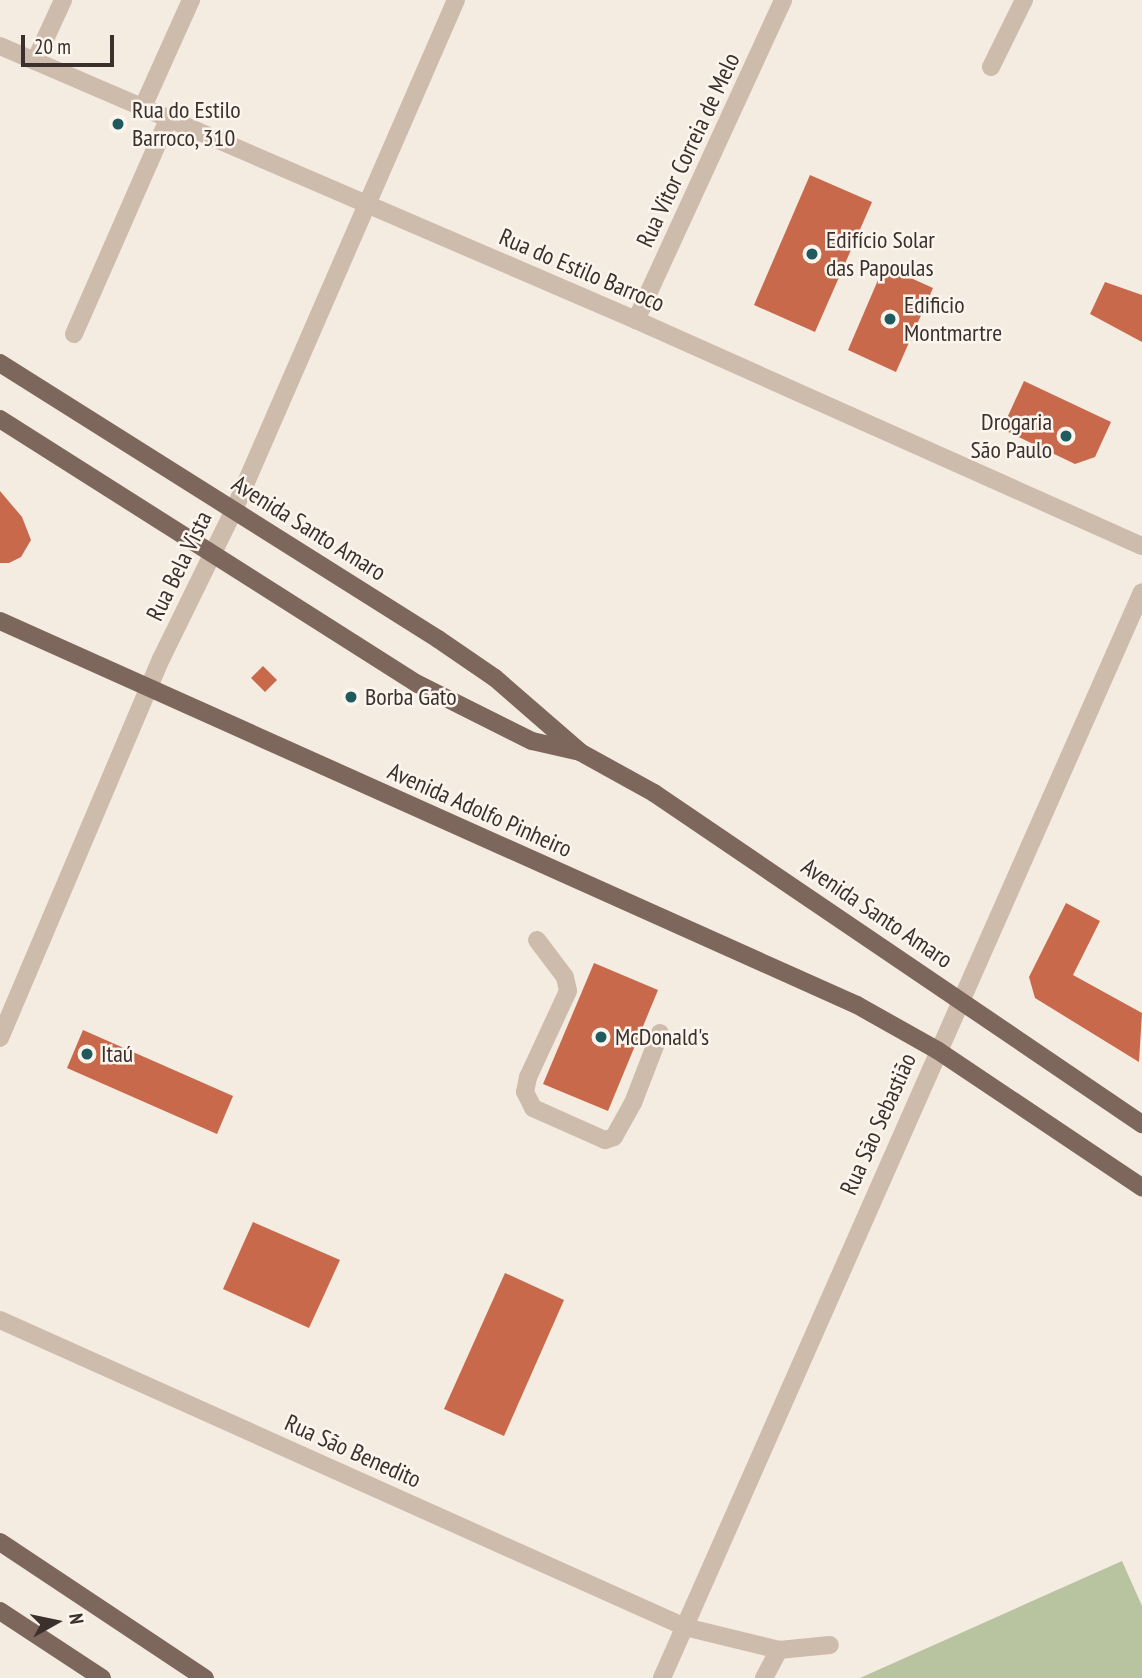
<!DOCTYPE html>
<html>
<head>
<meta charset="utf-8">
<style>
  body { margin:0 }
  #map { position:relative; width:1142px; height:1678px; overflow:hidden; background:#f4ebe1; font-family:"PT Sans Narrow",sans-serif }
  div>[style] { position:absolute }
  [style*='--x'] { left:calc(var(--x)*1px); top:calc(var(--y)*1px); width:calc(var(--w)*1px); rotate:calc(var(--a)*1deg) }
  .green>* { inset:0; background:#b8c4a0 }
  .building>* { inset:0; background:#c8694b }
  .service>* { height:18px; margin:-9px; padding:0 9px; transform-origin:9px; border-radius:9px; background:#cdbbac }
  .minor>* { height:18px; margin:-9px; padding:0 9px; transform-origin:9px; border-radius:9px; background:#cdbbac }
  .primary>* { height:18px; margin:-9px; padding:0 9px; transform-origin:9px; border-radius:9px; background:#7d675c }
  .dots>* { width:19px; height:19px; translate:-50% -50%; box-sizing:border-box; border:4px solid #fbf5ee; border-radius:50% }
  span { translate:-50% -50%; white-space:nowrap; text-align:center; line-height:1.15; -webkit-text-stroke:5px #fbf5ee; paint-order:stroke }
  .poi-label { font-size:24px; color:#3b302b }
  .left { translate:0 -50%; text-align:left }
  .right { translate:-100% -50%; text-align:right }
  .street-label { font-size:24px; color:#3b302b }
  .north { position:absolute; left:21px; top:1587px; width:70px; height:70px; -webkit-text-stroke:5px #fbf5ee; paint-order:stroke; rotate:81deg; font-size:19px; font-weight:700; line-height:28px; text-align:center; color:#3b302b }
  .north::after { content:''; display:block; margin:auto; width:24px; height:32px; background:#3b302b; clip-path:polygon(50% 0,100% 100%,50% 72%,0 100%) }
  .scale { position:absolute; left:21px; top:35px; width:93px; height:32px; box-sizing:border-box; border:4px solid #3b302b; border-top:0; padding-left:9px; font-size:21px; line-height:24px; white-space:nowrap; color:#3b302b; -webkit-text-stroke:5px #fbf5ee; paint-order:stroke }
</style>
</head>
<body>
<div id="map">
  <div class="green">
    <div style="clip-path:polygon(1122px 1561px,1142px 1606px,1142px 1678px,860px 1678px)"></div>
  </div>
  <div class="building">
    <div style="clip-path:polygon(810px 175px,872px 202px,815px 332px,754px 305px)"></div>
    <div style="clip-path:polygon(884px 266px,933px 288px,896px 372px,848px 350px)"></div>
    <div style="clip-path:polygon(1105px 282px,1142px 295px,1142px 342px,1090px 314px)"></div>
    <div style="clip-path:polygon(1024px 381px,1111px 422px,1095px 457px,1075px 464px,1002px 429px)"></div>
    <div style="clip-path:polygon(0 491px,22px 517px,31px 540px,21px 557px,9px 563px,0 563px)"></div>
    <div style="clip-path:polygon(263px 666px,277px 680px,265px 692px,251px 678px)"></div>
    <div style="clip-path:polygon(1066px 903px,1100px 921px,1073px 975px,1142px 1013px,1139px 1062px,1035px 998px,1029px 977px)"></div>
    <div style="clip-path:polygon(594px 963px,658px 990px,608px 1111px,543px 1084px)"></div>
    <div style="clip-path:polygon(83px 1030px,233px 1096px,217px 1134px,67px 1068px)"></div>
    <div style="clip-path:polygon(253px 1222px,340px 1260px,309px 1328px,223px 1289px)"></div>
    <div style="clip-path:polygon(505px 1273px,564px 1300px,504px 1436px,444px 1409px)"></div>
  </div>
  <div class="service">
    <div style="--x:35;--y:61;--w:67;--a:-65.3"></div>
    <div style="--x:142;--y:109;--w:120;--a:-65.8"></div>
    <div style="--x:74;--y:334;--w:234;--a:-66.3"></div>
    <div style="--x:537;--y:940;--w:46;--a:52.9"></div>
    <div style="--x:565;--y:977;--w:14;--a:78"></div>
    <div style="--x:568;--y:991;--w:95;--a:114.9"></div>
    <div style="--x:528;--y:1077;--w:15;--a:101"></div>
    <div style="--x:525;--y:1092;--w:18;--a:63"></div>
    <div style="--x:533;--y:1108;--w:79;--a:24"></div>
    <div style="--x:605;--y:1140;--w:9;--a:-18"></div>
    <div style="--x:614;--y:1137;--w:39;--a:-61"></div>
    <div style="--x:633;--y:1103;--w:75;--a:-68.9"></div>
    <div style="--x:685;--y:1627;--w:97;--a:13.7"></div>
    <div style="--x:779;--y:1650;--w:51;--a:-5.6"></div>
    <div style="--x:764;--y:1678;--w:32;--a:-62"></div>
  </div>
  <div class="minor">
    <div style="--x:0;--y:46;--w:693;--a:23.31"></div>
    <div style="--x:636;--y:320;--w:554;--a:24.07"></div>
    <div style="--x:991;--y:67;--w:75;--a:-63.8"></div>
    <div style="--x:636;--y:320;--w:352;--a:-65.3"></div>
    <div style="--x:0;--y:1038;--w:412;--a:-67"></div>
    <div style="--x:161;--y:659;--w:166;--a:-63.9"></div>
    <div style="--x:234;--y:510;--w:556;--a:-66.48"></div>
    <div style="--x:0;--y:1320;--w:751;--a:24.14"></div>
    <div style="--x:662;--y:1678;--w:1187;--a:-66.16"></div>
  </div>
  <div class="primary">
    <div style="--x:0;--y:363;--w:518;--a:32.22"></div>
    <div style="--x:438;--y:639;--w:69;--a:34.4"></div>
    <div style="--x:495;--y:678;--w:113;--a:41"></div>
    <div style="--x:580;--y:752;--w:85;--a:29"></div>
    <div style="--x:654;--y:793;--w:590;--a:34.15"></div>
    <div style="--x:0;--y:419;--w:495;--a:32.4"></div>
    <div style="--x:418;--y:684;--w:127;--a:26.6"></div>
    <div style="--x:532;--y:741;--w:45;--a:12.8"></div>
    <div style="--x:0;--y:621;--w:939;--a:24.14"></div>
    <div style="--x:857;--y:1005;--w:92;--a:29.4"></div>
    <div style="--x:937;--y:1050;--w:247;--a:33.8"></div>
    <div style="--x:0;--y:1542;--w:246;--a:33.6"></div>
    <div style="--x:0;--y:1611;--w:122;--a:33.3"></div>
  </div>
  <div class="dots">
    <div style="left:118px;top:124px;background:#1f5a5e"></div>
    <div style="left:812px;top:254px;background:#1f5a5e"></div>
    <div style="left:890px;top:319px;background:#1f5a5e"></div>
    <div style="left:1066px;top:436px;background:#1f5a5e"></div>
    <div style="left:351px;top:697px;background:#1f5a5e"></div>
    <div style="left:601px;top:1037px;background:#1f5a5e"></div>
    <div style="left:87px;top:1054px;background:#1f5a5e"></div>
  </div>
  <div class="poi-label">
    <span class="left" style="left:132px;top:124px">Rua do Estilo<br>Barroco, 310</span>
    <span class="left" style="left:826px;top:254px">Edifício Solar<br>das Papoulas</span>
    <span class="left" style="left:904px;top:319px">Edificio<br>Montmartre</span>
    <span class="right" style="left:1052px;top:436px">Drogaria<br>São Paulo</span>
    <span class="left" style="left:365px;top:697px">Borba Gato</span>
    <span class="left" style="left:615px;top:1037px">McDonald's</span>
    <span class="left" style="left:101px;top:1054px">Itaú</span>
  </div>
  <div class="street-label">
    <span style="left:688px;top:150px;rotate:-65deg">Rua Vitor Correia de Melo</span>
    <span style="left:582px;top:270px;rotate:23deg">Rua do Estilo Barroco</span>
    <span style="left:309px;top:528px;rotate:32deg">Avenida Santo Amaro</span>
    <span style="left:179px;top:566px;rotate:-64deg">Rua Bela Vista</span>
    <span style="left:480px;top:810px;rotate:24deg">Avenida Adolfo Pinheiro</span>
    <span style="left:877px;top:913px;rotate:34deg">Avenida Santo Amaro</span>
    <span style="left:878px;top:1124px;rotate:-66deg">Rua São Sebastião</span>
    <span style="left:353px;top:1451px;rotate:24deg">Rua São Benedito</span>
  </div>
  <div class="north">N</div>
  <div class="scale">20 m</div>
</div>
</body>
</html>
